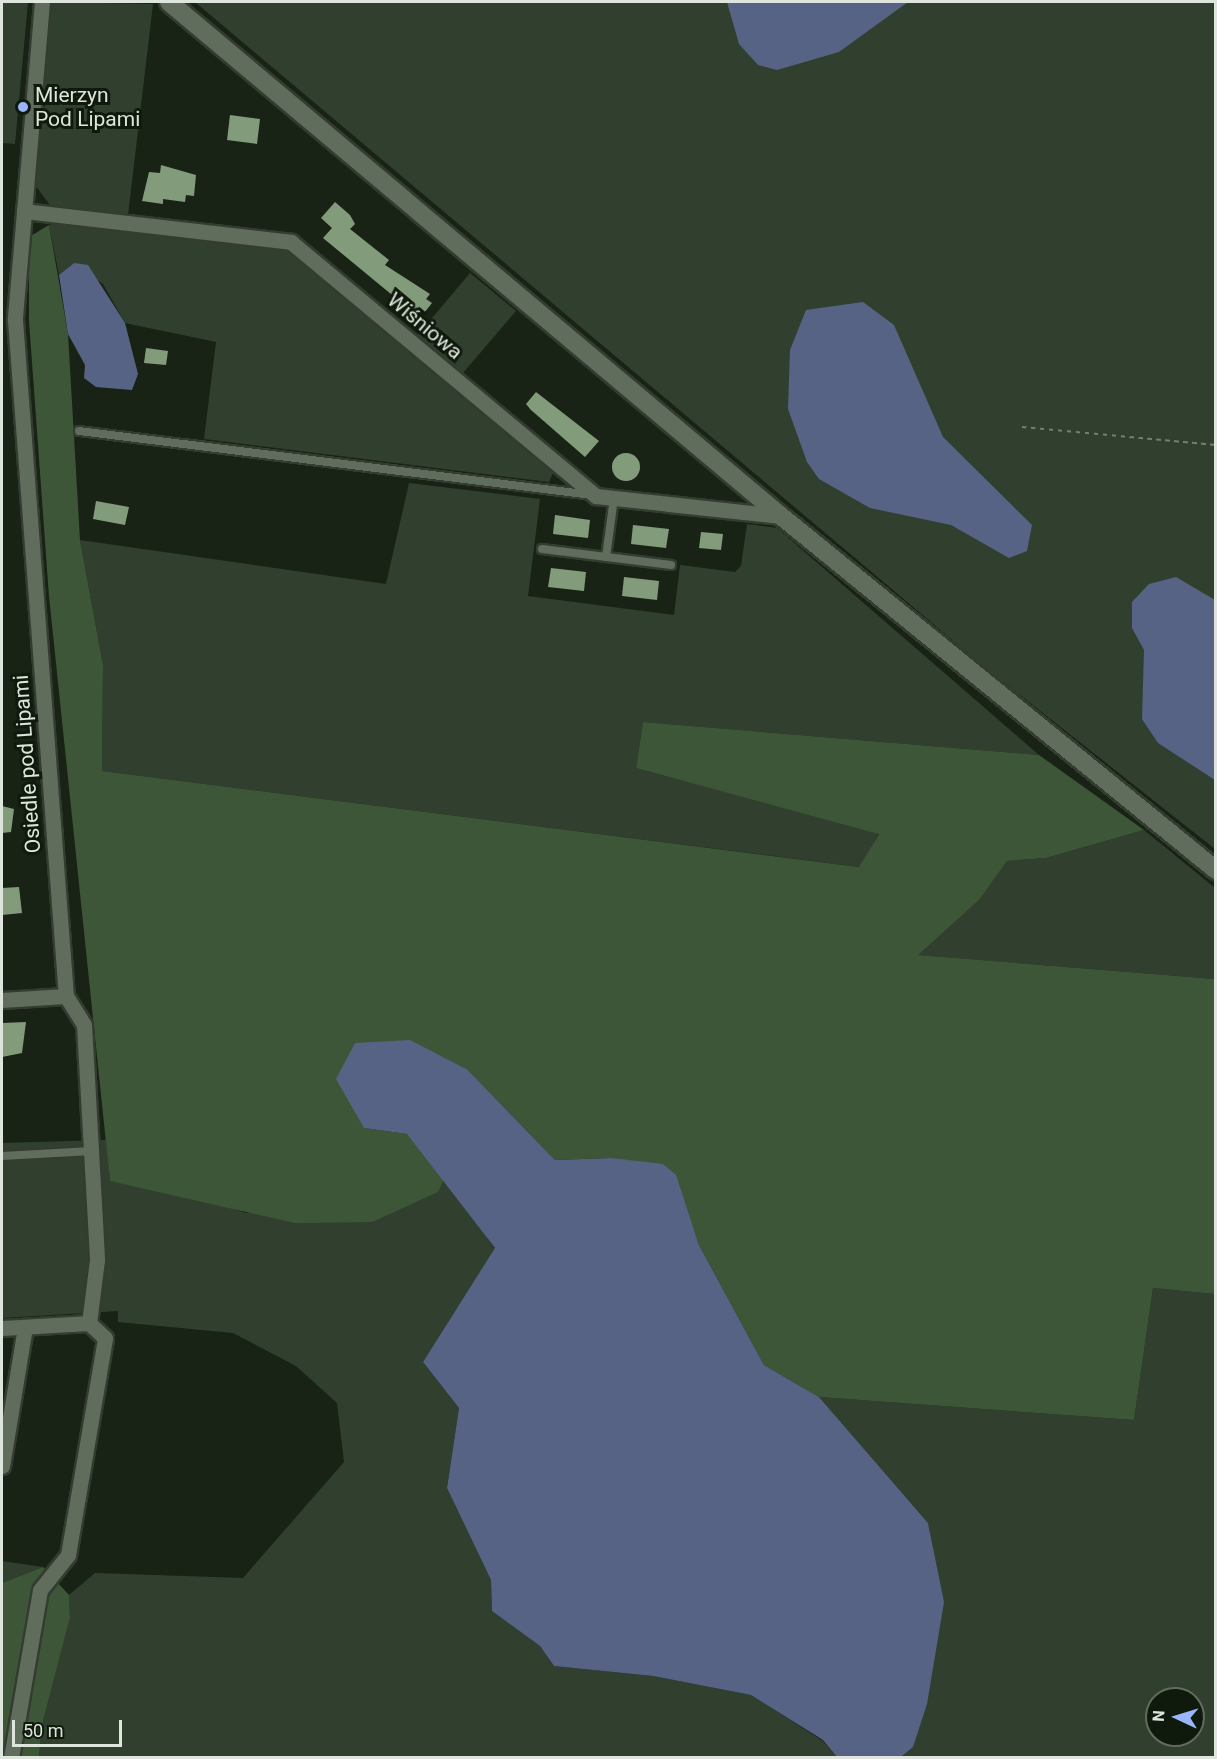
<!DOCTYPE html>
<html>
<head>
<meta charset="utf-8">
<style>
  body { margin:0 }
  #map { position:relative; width:1217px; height:1759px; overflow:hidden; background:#182315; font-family:Roboto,sans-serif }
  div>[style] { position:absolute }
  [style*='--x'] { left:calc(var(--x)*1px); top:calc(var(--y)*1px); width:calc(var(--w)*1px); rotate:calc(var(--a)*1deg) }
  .green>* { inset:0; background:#31402e }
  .forest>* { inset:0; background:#3e5638 }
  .water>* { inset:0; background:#566384 }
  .building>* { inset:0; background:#829c7b }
  .round { border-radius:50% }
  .path>* { height:2px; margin-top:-1px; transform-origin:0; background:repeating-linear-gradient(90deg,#757e72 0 4.5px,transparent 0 9px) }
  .roads { filter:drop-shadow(2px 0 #343c32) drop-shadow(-2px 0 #343c32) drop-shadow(0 2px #343c32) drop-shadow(0 -2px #343c32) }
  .service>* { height:8px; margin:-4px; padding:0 4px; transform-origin:4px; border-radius:4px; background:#606d5c }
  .minor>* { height:15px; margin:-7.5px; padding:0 7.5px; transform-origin:7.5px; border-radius:7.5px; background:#606d5c }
  .tertiary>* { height:18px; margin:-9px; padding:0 9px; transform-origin:9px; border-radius:9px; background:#606d5c }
  .dots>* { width:16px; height:16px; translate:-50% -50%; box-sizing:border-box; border:3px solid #0f190c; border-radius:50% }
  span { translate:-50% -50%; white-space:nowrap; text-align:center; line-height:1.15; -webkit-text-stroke:6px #0f190c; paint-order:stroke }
  .poi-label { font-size:21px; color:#dee5dc }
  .left { translate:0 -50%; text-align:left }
  .street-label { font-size:21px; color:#dee5dc }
  .frame { position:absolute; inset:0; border:3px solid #dee5dc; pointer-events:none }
  .north { position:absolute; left:1145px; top:1687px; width:60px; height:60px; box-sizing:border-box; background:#0f190c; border:2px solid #626b5f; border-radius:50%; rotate:274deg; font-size:16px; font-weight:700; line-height:24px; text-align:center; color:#dee5dc }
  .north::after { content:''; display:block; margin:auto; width:21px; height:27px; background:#9ab5fd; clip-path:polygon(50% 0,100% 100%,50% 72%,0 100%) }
  .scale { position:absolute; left:12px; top:1720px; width:110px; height:27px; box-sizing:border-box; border:3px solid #dee5dc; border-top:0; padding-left:8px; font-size:18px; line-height:21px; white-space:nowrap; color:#dee5dc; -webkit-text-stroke:4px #0f190c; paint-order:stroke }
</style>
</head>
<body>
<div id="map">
  <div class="green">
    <div style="clip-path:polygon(2px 2px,28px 2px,15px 144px,2px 143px)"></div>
    <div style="clip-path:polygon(49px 2px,153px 4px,128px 215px,50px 205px,35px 185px)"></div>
    <div style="clip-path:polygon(195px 2px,1215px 2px,1215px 849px,982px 665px)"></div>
    <div style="clip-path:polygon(70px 217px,289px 247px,554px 471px,549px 482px,204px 439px,216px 342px,125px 323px,103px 284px,74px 263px,59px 275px,49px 225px)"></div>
    <div style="clip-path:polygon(470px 273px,516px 311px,463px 373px,417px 336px)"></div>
    <div style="clip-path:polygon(409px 483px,540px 499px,528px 596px,674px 615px,680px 565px,735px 572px,741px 566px,747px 524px,777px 528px,1039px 755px,643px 722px,636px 768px,879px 833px,860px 867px,102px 771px,103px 665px,80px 540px,386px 584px)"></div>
    <div style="clip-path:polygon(1144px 830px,1215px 888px,1215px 979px,917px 955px,980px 899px,1007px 861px,1046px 858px)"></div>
    <div style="clip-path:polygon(106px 1140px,110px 1181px,197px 1197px,246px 1213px,437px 1192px,445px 1177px,495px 1249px,423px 1362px,459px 1408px,447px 1488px,491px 1580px,492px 1611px,540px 1646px,554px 1666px,653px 1676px,751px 1695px,823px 1741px,837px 1757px,39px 1757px,42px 1725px,70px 1618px,69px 1595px,95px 1573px,243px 1578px,344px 1462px,337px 1403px,296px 1366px,233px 1333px,118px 1322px,118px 1311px,2px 1318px,2px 1143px)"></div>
    <div style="clip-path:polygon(evenodd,1153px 1288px,1215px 1294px,1215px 1757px,901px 1757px,913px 1747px,933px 1548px,928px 1523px,819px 1397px,1134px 1420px,1153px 1288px,1157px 1699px,1193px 1699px,1193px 1735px,1157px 1735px,1157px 1699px)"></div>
    <div style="clip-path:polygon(2px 1561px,43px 1567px,2px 1583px)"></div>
  </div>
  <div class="forest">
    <div style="clip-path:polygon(49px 225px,68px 334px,80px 540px,103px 665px,102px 771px,859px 867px,879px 834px,636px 768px,643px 722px,1039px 755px,1144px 830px,1046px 858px,1007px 861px,980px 899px,918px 955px,1215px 979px,1215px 1294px,1153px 1288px,1134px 1420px,819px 1397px,764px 1365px,699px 1245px,675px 1175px,611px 1158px,555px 1160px,468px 1070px,364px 1128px,407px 1134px,445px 1177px,438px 1192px,372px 1222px,295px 1223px,110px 1181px,49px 596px,29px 321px,29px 237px)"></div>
    <div style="clip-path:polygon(43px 1567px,69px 1595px,70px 1618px,42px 1725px,39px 1757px,2px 1758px,2px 1583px)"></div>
  </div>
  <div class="water">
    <div style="clip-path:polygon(727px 2px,908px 2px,839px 52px,777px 70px,758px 65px,739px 44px)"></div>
    <div style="clip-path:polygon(74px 263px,88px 265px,125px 323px,138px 374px,132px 390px,96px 387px,84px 378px,85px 365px,68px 334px,59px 275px)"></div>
    <div style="clip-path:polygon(863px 302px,894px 325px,943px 437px,1032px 525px,1027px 551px,1009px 558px,951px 525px,870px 508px,819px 479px,807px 462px,788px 409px,790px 350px,806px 310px)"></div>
    <div style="clip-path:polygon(1176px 577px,1215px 600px,1215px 780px,1158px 743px,1142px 719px,1144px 650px,1132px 628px,1132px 602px,1149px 584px)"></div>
    <div style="clip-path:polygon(410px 1040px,468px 1070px,555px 1160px,611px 1158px,663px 1164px,676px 1175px,699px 1245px,764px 1365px,819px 1397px,928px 1523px,944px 1602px,927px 1704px,913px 1747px,901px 1757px,837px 1757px,823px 1740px,751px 1695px,653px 1676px,554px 1666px,540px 1646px,492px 1611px,491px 1580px,447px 1488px,459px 1408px,423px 1362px,495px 1248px,407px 1134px,364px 1128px,336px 1079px,355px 1043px)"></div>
  </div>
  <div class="building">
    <div style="clip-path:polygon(230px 115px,260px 119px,257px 144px,227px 140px)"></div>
    <div style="clip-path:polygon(161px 165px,196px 175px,194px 196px,186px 195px,185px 202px,163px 199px,163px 204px,142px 201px,149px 172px,160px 173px)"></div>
    <div style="clip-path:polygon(335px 202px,350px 215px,355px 224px,350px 229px,389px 260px,385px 265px,430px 294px,426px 299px,432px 303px,420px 318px,323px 238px,332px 228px,321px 218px)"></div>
    <div style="clip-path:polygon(146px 348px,168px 351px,166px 365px,144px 363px)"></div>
    <div style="clip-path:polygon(536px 392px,599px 441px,585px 457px,531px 410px,526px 404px)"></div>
    <div class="round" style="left:612px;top:453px;width:28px;height:28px"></div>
    <div style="clip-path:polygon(96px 501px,129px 507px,125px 525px,93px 519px)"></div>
    <div style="clip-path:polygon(555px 515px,590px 520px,588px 538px,553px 534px)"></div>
    <div style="clip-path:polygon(633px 525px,669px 529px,666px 548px,631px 544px)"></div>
    <div style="clip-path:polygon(701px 532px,723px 534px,721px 550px,699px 548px)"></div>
    <div style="clip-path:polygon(551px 568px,586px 572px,584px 591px,548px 587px)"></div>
    <div style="clip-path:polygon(624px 577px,659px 581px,657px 600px,622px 596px)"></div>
    <div style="clip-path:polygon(2px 806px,14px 809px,11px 832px,2px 833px)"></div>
    <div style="clip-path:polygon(19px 887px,22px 913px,2px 915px,2px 888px)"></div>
    <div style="clip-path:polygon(26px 1022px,22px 1053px,2px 1057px,2px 1023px)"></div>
  </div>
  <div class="path">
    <div style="--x:1022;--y:427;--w:195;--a:5.3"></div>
  </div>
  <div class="roads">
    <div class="service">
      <div style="--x:79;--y:431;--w:517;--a:7.11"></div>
      <div style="--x:542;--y:549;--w:130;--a:7.1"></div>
      <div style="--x:606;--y:557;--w:60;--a:-82.3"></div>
      <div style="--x:2;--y:1156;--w:90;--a:-3.2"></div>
    </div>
    <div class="minor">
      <div style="--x:42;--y:2;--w:319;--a:94.9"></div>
      <div style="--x:15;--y:320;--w:678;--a:85.69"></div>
      <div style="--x:66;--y:996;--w:34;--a:58"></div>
      <div style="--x:84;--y:1025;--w:235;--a:86.8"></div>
      <div style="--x:97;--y:1260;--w:64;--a:97.2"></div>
      <div style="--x:24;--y:211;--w:269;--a:6.6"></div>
      <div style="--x:291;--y:242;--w:397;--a:39.8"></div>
      <div style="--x:596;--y:496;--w:186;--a:6.2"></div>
      <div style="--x:2;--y:1000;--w:64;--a:-3.6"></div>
      <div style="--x:2;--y:1328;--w:87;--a:-3.3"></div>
      <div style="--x:2;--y:1466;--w:141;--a:-80.6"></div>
      <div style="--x:11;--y:1758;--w:170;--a:-80.2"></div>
      <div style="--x:40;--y:1590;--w:45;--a:-51.3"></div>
      <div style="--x:68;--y:1555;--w:220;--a:-80.3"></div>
      <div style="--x:105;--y:1338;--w:22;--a:-137"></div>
    </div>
    <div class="tertiary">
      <div style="--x:169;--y:2;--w:799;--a:40.03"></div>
      <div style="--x:781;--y:516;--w:561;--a:39.14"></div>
    </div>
  </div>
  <div class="dots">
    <div style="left:23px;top:107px;background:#9ab5fd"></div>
  </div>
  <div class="poi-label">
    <span class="left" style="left:35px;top:107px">Mierzyn<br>Pod Lipami</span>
  </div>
  <div class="street-label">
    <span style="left:425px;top:326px;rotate:40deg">Wiśniowa</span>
    <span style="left:27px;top:764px;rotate:-94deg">Osiedle pod Lipami</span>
  </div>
  <div class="frame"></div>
  <div class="north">N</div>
  <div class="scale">50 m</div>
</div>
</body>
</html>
